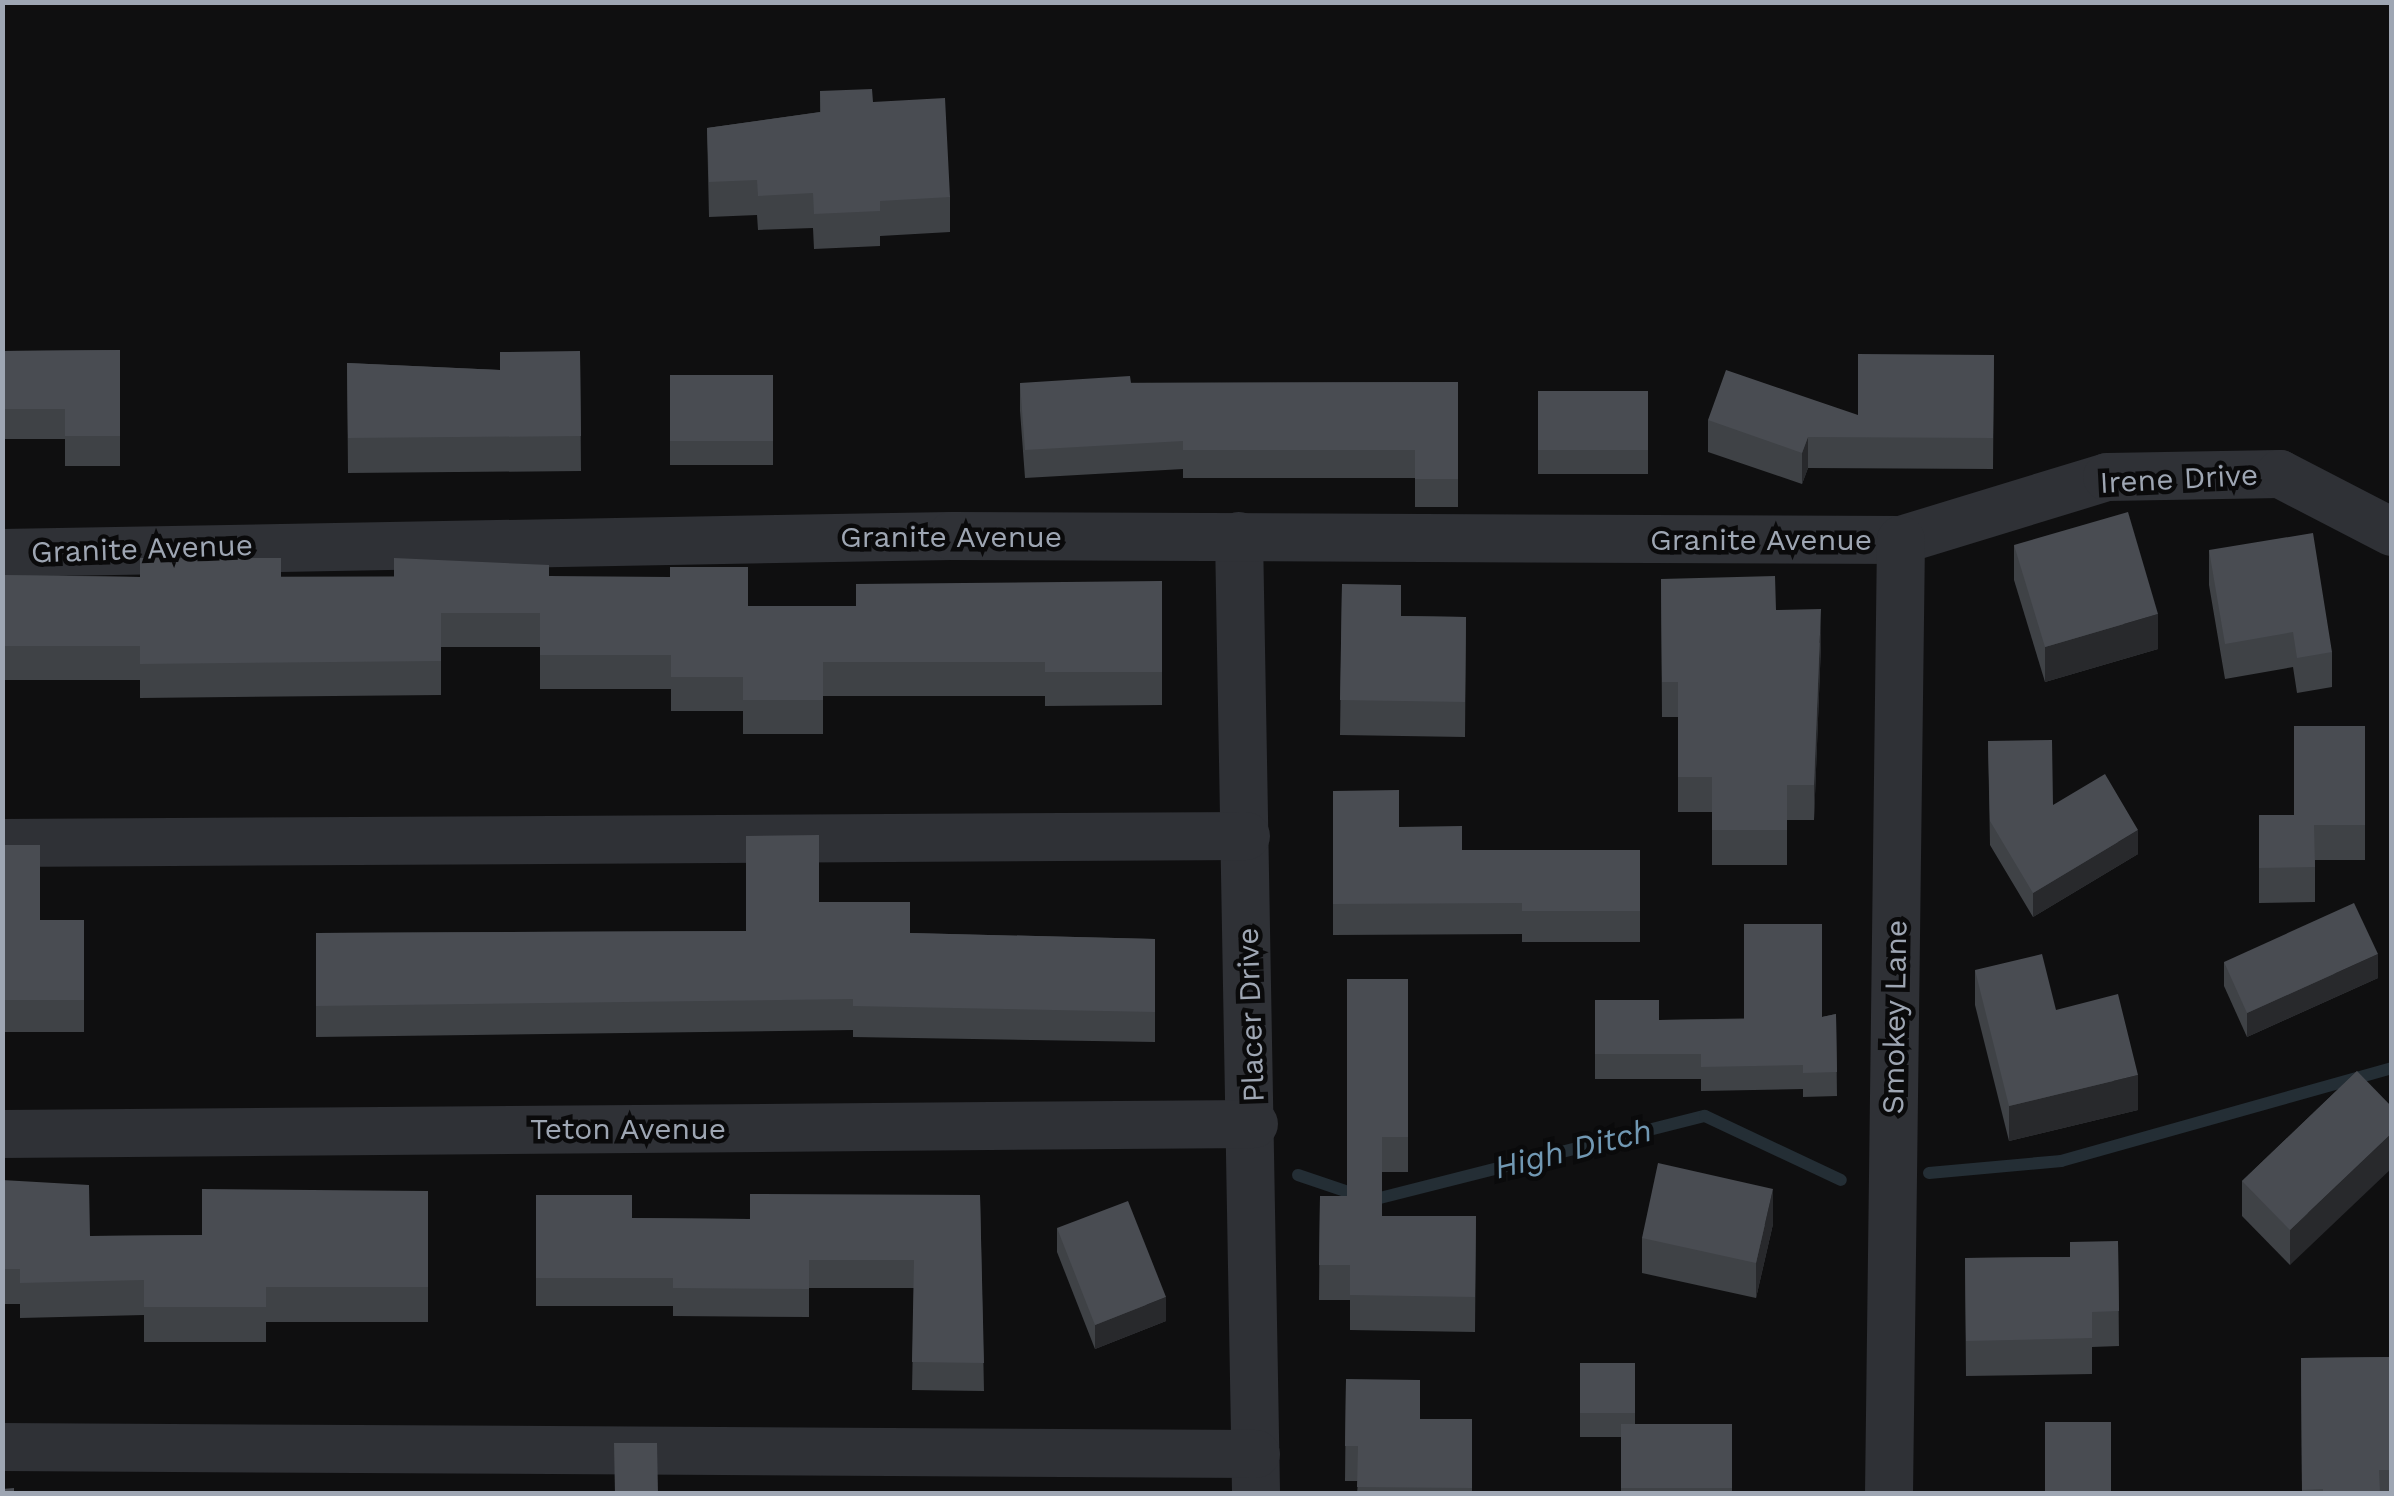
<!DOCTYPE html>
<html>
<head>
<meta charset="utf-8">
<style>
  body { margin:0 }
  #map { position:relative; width:2394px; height:1496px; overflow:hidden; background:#0f0f10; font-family:"Work Sans",sans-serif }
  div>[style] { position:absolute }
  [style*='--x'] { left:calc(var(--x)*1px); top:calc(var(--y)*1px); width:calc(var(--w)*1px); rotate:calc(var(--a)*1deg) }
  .stream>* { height:12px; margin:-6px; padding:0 6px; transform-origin:6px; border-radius:6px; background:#242e35 }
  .minor>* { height:48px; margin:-24px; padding:0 24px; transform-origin:24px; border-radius:24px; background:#2f3136 }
  .wall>* { inset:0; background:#3f4246 }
  .shaded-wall>* { inset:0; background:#28292c }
  .building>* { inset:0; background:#494c52 }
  span { translate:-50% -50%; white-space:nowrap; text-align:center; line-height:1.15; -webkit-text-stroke:9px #0a0a0b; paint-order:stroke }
  .street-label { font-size:30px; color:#9ea6b3 }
  .water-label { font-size:32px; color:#7198b3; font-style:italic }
  .frame { position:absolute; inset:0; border:5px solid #9ea6b3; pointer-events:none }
</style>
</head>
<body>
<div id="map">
  <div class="stream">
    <div style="--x:1929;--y:1173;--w:133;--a:-5.2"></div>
    <div style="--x:2061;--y:1161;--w:344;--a:-15.7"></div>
    <div style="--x:1298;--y:1175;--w:78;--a:18.7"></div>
    <div style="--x:1372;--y:1200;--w:343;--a:-14.2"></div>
    <div style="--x:1705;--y:1116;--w:150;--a:25.2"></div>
  </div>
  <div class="minor">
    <div style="--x:1239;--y:536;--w:958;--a:88.98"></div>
    <div style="--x:2;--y:553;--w:949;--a:-1.03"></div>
    <div style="--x:951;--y:536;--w:950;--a:0.24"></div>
    <div style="--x:1901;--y:540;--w:215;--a:-17"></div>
    <div style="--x:2107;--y:477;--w:173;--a:-1"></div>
    <div style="--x:2280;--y:474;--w:126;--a:27.4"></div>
    <div style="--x:2;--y:843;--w:1244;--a:-0.32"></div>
    <div style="--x:2;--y:1134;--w:1252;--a:-0.46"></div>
    <div style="--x:2;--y:1447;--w:1254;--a:0.32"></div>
    <div style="--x:1889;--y:1494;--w:954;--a:-89.28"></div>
  </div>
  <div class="wall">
    <div style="clip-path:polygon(820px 91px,873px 102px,950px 197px,950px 232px,880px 236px,880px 246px,814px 249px,813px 228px,758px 230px,757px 215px,709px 217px,707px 128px,820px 112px)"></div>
    <div style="clip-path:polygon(120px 350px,120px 466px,65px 466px,65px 439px,2px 439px,2px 351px)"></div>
    <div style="clip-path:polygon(580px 351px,581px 471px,348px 473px,347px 363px,500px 370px)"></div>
    <div style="clip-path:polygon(1994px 355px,1993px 469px,1808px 468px,1802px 484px,1708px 452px,1708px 420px,1858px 415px)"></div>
    <div style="clip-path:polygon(670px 375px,773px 375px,773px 465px,670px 465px)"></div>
    <div style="clip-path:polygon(1458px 382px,1458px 507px,1415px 507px,1415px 478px,1183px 478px,1183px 469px,1025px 478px,1020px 411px,1020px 383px)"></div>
    <div style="clip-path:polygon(1538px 391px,1648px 391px,1648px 474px,1538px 474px)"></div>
    <div style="clip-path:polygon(2014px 545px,2158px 649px,2045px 682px,2014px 580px)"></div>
    <div style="clip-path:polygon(2209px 550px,2332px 652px,2332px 687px,2297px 693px,2293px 667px,2225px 679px,2209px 585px)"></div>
    <div style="clip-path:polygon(2px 575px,140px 577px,549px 576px,748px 606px,856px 606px,1162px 581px,1162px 705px,1045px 706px,1045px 696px,823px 696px,823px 734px,743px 734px,743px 711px,671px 711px,671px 689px,540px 689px,540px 647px,441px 647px,441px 695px,140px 698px,140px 680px,2px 680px)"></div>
    <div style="clip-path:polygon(1661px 579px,1776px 610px,1821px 644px,1814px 820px,1787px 820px,1787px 865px,1712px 865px,1712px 812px,1678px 812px,1678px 717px,1662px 717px)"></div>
    <div style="clip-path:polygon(1342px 584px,1401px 616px,1466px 617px,1465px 737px,1340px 735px)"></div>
    <div style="clip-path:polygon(2365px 726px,2365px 860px,2315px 860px,2315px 902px,2259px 903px,2259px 815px,2294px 815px)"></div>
    <div style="clip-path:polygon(1988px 741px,2053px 805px,2138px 854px,2033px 917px,1990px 845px)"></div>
    <div style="clip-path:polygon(1333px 791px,1399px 827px,1462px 850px,1640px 850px,1640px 942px,1522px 942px,1522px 934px,1333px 935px)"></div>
    <div style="clip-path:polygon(2px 845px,40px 920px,84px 920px,84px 1032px,2px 1032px)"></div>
    <div style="clip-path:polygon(819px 902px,910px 933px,1155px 939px,1155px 1042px,853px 1037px,853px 1030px,316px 1037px,316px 933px,746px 931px)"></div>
    <div style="clip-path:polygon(2224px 962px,2378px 978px,2247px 1037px,2224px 986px)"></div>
    <div style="clip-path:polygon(1975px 970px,2056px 1010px,2138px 1110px,2009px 1141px,1975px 1005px)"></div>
    <div style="clip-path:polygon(1408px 979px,1408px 1172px,1382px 1172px,1382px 1216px,1476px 1216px,1475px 1332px,1350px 1330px,1350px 1300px,1319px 1300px,1320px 1196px,1347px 1196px)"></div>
    <div style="clip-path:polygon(1595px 1000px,1659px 1020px,1822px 1017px,1836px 1014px,1837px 1096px,1803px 1097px,1803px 1089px,1701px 1091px,1701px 1079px,1595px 1079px)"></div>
    <div style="clip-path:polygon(2357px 1071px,2290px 1265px,2242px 1216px,2242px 1181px)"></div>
    <div style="clip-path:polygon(2px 1180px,90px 1236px,202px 1235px,428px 1191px,428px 1322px,266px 1322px,266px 1342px,144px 1342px,144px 1315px,20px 1318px,20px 1304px,2px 1304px)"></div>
    <div style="clip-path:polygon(536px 1195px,632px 1218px,750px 1219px,980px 1195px,984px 1391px,912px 1390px,914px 1288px,809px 1288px,809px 1317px,673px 1316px,673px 1306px,536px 1306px)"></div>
    <div style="clip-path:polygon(1773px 1224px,1756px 1298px,1642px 1273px,1642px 1238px)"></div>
    <div style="clip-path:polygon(1057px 1228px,1166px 1321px,1095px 1349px,1057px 1252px)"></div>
    <div style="clip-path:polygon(2118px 1241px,2119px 1346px,2092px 1347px,2092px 1374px,1966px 1376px,1965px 1258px,2070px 1257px)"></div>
    <div style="clip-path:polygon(2392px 1357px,2392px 1494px,2302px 1494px,2301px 1358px)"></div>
    <div style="clip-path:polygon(1580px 1363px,1635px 1363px,1635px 1424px,1732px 1424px,1732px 1494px,1621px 1494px,1621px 1437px,1580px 1437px)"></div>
    <div style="clip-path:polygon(1346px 1379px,1420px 1419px,1472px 1419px,1472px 1494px,1357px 1494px,1358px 1481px,1345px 1481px)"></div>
  </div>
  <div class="shaded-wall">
    <div style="clip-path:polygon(1808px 437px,1808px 468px,1802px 484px,1802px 453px)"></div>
    <div style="clip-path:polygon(1821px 609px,1821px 644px,1814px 820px,1814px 785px)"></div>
    <div style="clip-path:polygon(2158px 614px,2158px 649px,2045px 682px,2045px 647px)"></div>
    <div style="clip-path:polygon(2138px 830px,2138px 854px,2033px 917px,2033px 893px)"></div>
    <div style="clip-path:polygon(2378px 954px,2378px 978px,2247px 1037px,2247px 1013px)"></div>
    <div style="clip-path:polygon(2138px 1075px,2138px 1110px,2009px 1141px,2009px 1106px)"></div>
    <div style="clip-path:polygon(2392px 1133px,2392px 1168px,2290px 1265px,2290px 1230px)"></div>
    <div style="clip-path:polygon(1773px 1189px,1773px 1224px,1756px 1298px,1756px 1263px)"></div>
    <div style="clip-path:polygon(1166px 1297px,1166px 1321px,1095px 1349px,1095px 1325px)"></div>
  </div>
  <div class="building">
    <div style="clip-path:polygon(872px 89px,873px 102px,945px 98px,950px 197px,880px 201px,880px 211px,814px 214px,813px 193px,758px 196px,757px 180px,709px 182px,707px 128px,821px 112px,820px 91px)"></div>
    <div style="clip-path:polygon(120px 350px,120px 436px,65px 436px,65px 409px,2px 409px,2px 351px)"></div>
    <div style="clip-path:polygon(580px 351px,581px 436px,348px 438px,347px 363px,500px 370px,500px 352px)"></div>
    <div style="clip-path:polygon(1858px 354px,1994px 355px,1993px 438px,1808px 437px,1802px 453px,1708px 420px,1726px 370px,1858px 415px)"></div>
    <div style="clip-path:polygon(670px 375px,773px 375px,773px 441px,670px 441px)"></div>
    <div style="clip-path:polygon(1130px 376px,1131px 383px,1458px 382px,1458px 479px,1415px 479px,1415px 450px,1183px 450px,1183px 441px,1025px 450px,1020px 383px)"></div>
    <div style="clip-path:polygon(1538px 391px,1648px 391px,1648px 450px,1538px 450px)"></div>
    <div style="clip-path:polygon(2128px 512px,2158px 614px,2045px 647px,2014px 545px)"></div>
    <div style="clip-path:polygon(2313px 533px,2332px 652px,2297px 658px,2293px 632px,2225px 644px,2209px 550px)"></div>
    <div style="clip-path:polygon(140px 558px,281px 558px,281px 577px,394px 577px,394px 558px,549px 565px,549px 576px,670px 577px,670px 567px,748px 567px,748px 606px,856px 606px,856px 584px,1162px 581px,1162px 672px,1045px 672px,1045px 662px,823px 662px,823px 700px,743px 700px,743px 677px,671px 677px,671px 655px,540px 655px,540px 613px,441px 613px,441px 661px,140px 664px,140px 646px,2px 646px,2px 575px,140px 577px)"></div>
    <div style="clip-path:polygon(1775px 576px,1776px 610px,1821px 609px,1814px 785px,1787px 785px,1787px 830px,1712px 830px,1712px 777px,1678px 777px,1678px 682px,1662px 682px,1661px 579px)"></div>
    <div style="clip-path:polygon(1342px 584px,1401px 585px,1401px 616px,1466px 617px,1465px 702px,1340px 700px)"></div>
    <div style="clip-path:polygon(2294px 726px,2365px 726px,2365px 825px,2314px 825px,2315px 867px,2259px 868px,2259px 815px,2294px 815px)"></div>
    <div style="clip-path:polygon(2052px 740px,2053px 805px,2105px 774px,2138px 830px,2033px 893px,1990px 821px,1988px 741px)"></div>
    <div style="clip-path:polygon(1399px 790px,1399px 827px,1462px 826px,1462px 850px,1640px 850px,1640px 911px,1522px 911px,1522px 903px,1333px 904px,1333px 791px)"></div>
    <div style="clip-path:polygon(819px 835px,819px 902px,910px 902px,910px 933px,1155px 939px,1155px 1012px,853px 1006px,853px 999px,316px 1006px,316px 933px,746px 931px,746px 836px)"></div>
    <div style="clip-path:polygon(2px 845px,40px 845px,40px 920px,84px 920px,84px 1000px,2px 1000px)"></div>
    <div style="clip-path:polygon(2354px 903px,2378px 954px,2247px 1013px,2224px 962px)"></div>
    <div style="clip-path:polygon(1744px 924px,1822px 924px,1822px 1017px,1836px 1014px,1837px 1072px,1803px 1073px,1803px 1065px,1701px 1067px,1701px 1054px,1595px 1054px,1595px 1000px,1659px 1000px,1659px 1020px,1744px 1019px)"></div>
    <div style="clip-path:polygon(2042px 954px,2056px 1010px,2118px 994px,2138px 1075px,2009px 1106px,1975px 970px)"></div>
    <div style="clip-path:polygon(1347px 979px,1408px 979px,1408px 1137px,1382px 1137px,1382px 1216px,1476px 1216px,1475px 1297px,1350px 1295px,1350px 1265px,1319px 1265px,1320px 1196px,1347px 1196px)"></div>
    <div style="clip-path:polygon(2357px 1071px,2392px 1107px,2392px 1133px,2290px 1230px,2242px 1181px)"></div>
    <div style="clip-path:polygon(1658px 1163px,1773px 1189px,1756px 1263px,1642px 1238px)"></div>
    <div style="clip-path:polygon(2px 1180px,89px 1185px,90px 1236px,202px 1235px,202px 1189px,428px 1191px,428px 1287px,266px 1287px,266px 1307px,144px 1307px,144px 1280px,20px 1283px,20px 1269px,2px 1269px)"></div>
    <div style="clip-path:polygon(750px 1194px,980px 1195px,984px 1363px,912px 1362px,914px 1260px,809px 1260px,809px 1289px,673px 1288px,673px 1278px,536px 1278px,536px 1195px,632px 1195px,632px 1218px,750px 1219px)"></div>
    <div style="clip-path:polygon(1128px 1201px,1166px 1297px,1095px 1325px,1057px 1228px)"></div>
    <div style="clip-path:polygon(2118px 1241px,2119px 1311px,2092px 1312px,2092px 1338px,1966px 1341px,1965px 1258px,2070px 1257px,2070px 1242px)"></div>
    <div style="clip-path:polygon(2392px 1357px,2392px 1470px,2379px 1470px,2380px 1494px,2323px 1494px,2323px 1489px,2302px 1490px,2301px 1358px)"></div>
    <div style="clip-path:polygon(1580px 1363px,1635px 1363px,1635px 1413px,1580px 1413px)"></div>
    <div style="clip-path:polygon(1346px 1379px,1420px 1380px,1420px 1419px,1472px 1419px,1472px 1488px,1357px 1487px,1358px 1446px,1345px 1446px)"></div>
    <div style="clip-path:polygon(2045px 1422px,2111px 1422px,2111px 1494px,2045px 1494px)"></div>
    <div style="clip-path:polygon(1621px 1424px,1732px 1424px,1732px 1488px,1621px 1488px)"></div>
    <div style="clip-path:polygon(614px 1443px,657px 1443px,658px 1494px,615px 1494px)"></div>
    <div style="clip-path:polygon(14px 1488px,14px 1494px,2px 1494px,2px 1489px)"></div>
  </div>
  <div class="street-label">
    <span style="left:2179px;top:479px;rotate:-3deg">Irene Drive</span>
    <span style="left:951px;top:537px">Granite Avenue</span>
    <span style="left:1761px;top:540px">Granite Avenue</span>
    <span style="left:142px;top:549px;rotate:-2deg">Granite Avenue</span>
    <span style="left:1251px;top:1015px;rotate:-92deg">Placer Drive</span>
    <span style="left:1895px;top:1017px;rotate:-89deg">Smokey Lane</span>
    <span style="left:628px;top:1129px">Teton Avenue</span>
  </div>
  <div class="water-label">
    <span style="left:1573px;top:1149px;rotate:-14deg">High Ditch</span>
  </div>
  <div class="frame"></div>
</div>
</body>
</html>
